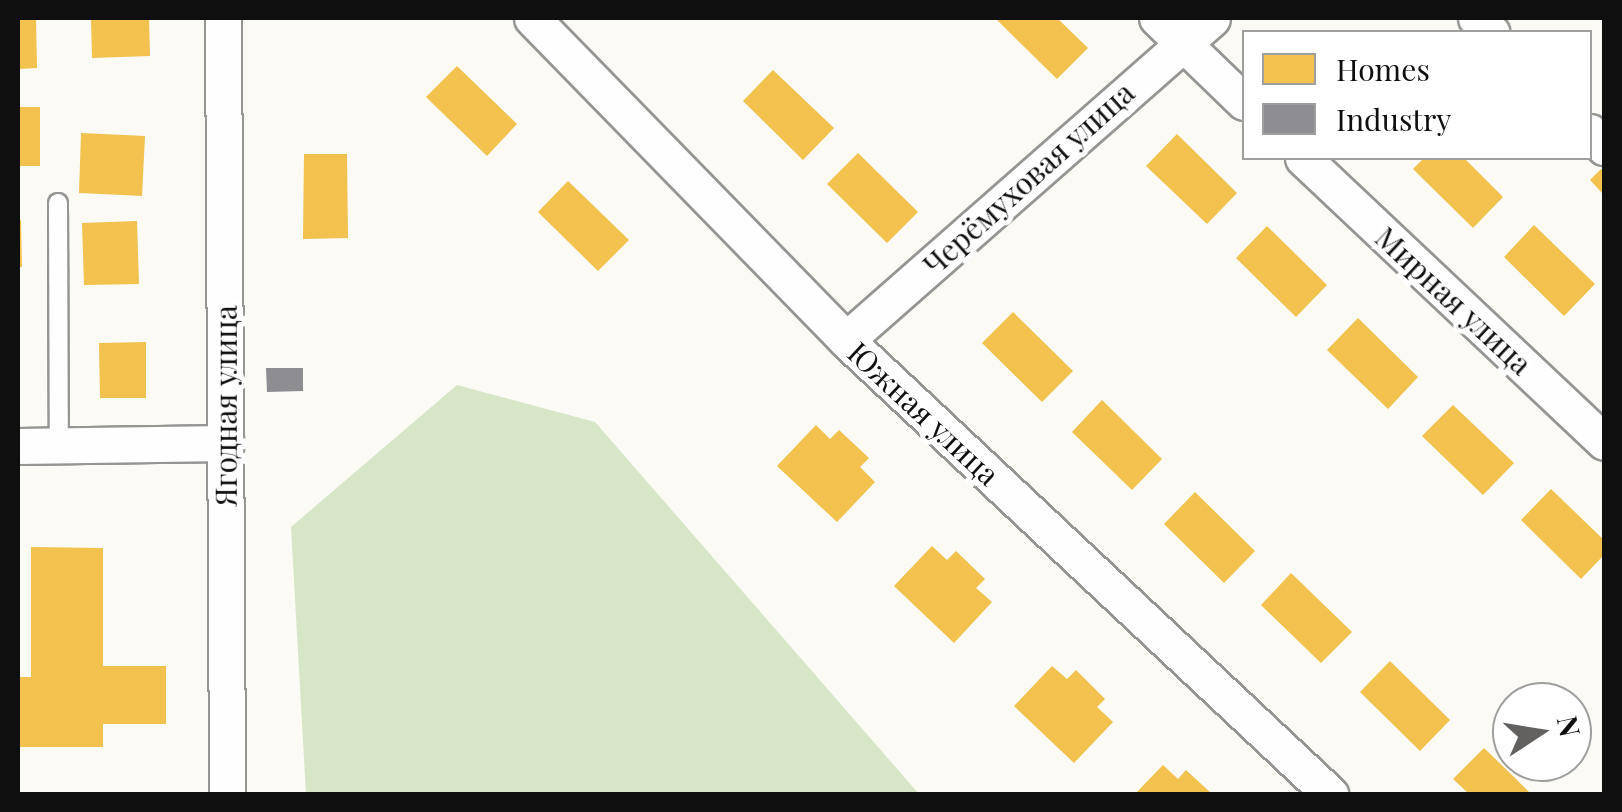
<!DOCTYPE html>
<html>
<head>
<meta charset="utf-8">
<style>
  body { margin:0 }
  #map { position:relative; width:1622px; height:812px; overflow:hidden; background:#fbfaf5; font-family:"Playfair Display",serif }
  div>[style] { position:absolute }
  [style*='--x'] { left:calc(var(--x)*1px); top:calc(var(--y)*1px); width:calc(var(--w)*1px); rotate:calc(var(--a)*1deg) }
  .forest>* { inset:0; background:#d7e6c6 }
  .homes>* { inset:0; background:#f2c14e }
  .industry>* { inset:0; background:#8d8d92 }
  .roads { filter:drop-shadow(2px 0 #959593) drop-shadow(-2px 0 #959593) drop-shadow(0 2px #959593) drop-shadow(0 -2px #959593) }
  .lane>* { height:18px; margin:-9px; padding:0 9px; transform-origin:9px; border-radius:9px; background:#fefefe }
  .street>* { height:35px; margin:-17.5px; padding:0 17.5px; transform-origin:17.5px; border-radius:17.5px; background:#fefefe }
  span { translate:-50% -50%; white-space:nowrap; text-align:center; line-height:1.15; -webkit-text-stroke:10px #fff; paint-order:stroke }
  .street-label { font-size:30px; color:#0f0f0f }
  .frame { position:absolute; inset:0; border:20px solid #0f0f0f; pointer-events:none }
  .legend { position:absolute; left:1242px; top:30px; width:350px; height:130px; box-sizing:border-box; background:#fff; border:2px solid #9f9f9f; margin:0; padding:12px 18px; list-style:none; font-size:30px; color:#0f0f0f }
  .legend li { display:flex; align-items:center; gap:20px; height:50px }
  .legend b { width:50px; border:2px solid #9f9f9f }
  .north { position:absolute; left:1492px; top:682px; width:100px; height:100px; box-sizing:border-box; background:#fff; border:2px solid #9f9f9f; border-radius:50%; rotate:78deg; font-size:28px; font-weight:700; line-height:40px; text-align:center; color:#0f0f0f }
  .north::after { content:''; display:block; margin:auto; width:35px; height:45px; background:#626160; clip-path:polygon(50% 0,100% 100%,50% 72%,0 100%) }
</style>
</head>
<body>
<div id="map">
  <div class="forest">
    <div style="clip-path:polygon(457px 385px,595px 422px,919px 794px,306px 794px,291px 527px)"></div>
  </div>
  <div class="homes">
    <div style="clip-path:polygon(18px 18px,36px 18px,37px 68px,18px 69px)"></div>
    <div style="clip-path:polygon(91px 18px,149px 18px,150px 56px,92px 58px)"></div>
    <div style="clip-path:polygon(1057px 18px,1088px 48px,1057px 79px,997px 20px)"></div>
    <div style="clip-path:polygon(457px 66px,517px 124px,487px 156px,426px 97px)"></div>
    <div style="clip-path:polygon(773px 70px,834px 128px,803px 160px,743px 101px)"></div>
    <div style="clip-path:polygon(18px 107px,40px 107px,40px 166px,18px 166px)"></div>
    <div style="clip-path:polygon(81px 133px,145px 136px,142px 196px,79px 193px)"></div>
    <div style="clip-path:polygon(1177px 134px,1237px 193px,1207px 224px,1146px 166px)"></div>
    <div style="clip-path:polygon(858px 153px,918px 212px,887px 243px,827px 184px)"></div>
    <div style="clip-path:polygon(304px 154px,347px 154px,348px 238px,303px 239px)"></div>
    <div style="clip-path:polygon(1424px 158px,1464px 158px,1503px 197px,1473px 228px,1413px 169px)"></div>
    <div style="clip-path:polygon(1601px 169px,1604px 173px,1604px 195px,1590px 180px)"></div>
    <div style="clip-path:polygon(568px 181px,629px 240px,598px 271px,538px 212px)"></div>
    <div style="clip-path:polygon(18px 220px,21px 220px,22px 267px,18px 267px)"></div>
    <div style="clip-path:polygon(137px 221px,139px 284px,84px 285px,82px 223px)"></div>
    <div style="clip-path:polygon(1534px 225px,1595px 284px,1564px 316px,1504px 257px)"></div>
    <div style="clip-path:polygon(1267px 226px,1327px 285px,1296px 317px,1236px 258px)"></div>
    <div style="clip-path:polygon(1013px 312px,1073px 371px,1042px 402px,982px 343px)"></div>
    <div style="clip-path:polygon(1358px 318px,1418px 377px,1388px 409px,1327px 350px)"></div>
    <div style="clip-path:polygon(146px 342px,146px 398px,100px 398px,99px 343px)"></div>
    <div style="clip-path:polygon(1102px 400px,1162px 459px,1132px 490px,1072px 432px)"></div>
    <div style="clip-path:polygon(1453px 405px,1514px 463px,1483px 495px,1422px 436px)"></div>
    <div style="clip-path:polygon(816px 425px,830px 439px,839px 430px,869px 458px,860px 467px,875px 482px,837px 522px,777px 466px)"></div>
    <div style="clip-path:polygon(1551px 489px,1604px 540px,1604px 555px,1581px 579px,1521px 520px)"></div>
    <div style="clip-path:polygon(1195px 492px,1255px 551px,1224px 583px,1164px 524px)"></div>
    <div style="clip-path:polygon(932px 546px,947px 560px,956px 551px,985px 579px,976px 588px,992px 602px,954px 643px,894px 586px)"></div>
    <div style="clip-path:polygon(31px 547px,103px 548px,103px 666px,166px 666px,166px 724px,103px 724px,103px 747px,18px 747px,18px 677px,31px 677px)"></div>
    <div style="clip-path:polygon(1291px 573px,1352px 632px,1321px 663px,1261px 605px)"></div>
    <div style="clip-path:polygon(1390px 661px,1450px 720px,1420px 751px,1360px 692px)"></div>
    <div style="clip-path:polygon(1052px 666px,1067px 679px,1076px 670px,1105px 699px,1097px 707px,1113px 722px,1074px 763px,1014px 706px)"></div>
    <div style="clip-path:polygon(1484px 748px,1514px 777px,1531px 794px,1469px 794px,1453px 779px)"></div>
    <div style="clip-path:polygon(1163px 765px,1178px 779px,1186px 770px,1212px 794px,1135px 794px)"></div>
  </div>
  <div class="industry">
    <div style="clip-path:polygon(266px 368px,303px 368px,303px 391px,267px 392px)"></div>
  </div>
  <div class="roads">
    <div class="lane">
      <div style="--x:58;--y:203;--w:242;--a:89.8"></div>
    </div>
    <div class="street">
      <div style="--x:223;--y:18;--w:776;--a:89.7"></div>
      <div style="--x:532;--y:18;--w:450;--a:45.7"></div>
      <div style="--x:846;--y:340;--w:664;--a:43.17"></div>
      <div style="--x:1157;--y:18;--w:121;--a:44"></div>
      <div style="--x:1476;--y:18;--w:21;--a:43"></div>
      <div style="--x:1590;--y:132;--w:21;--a:47"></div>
      <div style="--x:1303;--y:158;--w:414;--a:43.3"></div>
      <div style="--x:846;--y:340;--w:487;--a:-41.3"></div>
      <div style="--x:18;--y:446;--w:208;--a:-0.8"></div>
    </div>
  </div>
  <div class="street-label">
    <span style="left:1028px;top:178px;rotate:-42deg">Черёмуховая улица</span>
    <span style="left:1454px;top:300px;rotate:43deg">Мирная улица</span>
    <span style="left:225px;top:406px;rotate:-90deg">Ягодная улица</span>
    <span style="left:924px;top:413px;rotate:43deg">Южная улица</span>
  </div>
  <div class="frame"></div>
  <ul class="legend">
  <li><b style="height:28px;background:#f2c14e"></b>Homes</li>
  <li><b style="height:28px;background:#8d8d92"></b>Industry</li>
  </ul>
  <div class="north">N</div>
</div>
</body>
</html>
